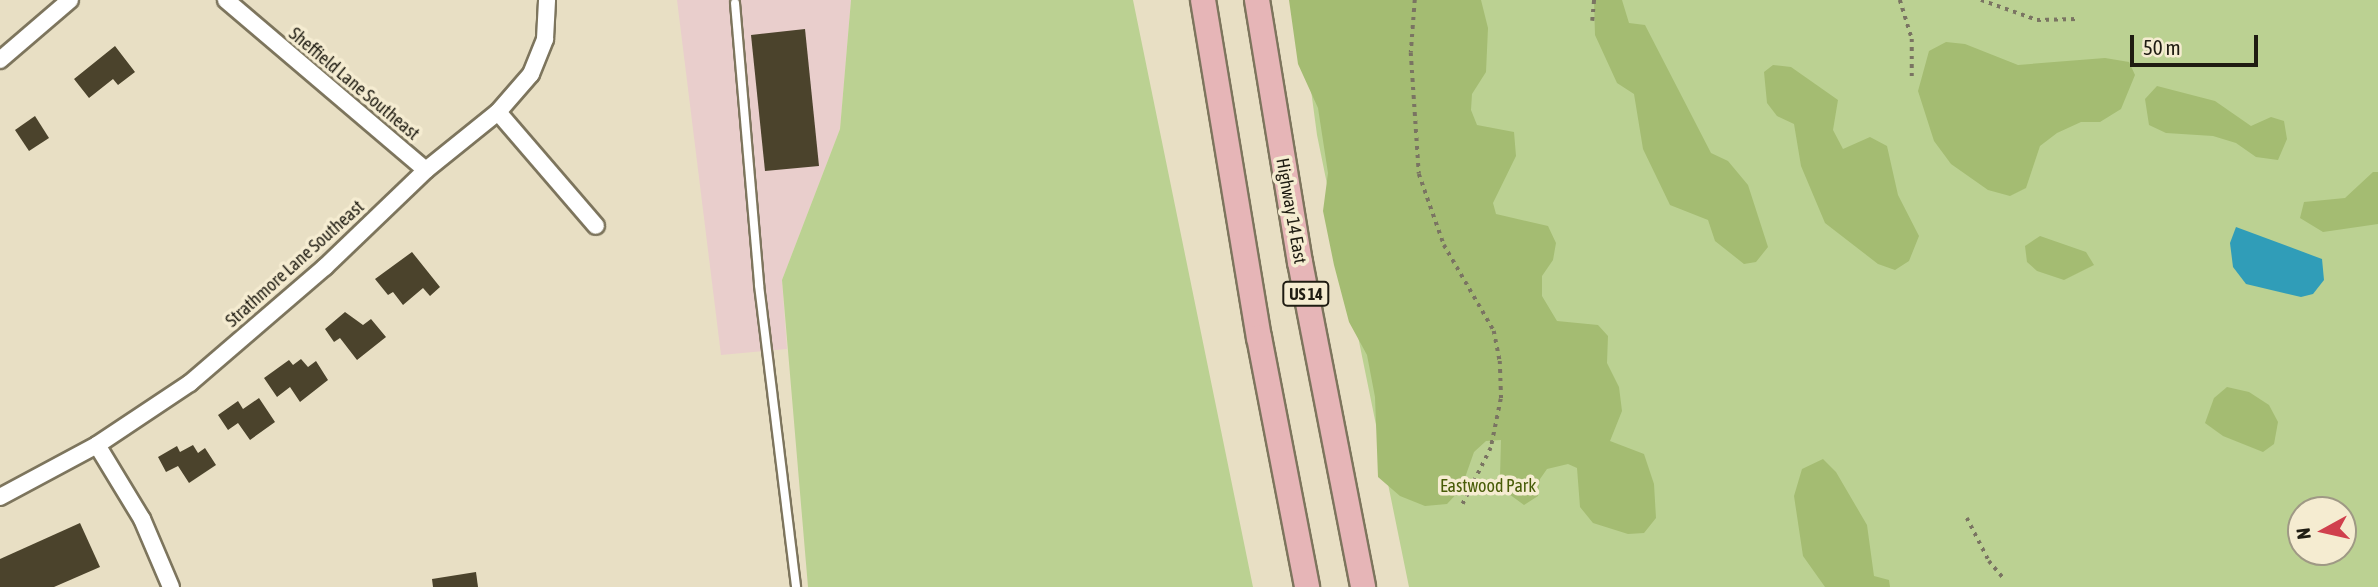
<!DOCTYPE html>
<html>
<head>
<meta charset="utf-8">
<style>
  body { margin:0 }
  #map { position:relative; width:2378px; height:587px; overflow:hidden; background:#e8dfc4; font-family:"Asap Condensed",sans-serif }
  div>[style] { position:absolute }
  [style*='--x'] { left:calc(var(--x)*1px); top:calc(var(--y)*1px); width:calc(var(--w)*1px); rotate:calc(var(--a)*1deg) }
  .industrial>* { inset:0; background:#e9cecc }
  .green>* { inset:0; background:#bbd192 }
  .forest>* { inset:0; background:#a4bc72 }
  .water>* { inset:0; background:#309db8 }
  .building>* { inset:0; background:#4b432c }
  .path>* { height:3.5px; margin-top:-1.75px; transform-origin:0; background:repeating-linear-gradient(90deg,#7a7462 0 3.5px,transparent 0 8.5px) }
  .roads { filter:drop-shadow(2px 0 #7d755d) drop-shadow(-2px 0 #7d755d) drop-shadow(0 2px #7d755d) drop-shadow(0 -2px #7d755d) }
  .service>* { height:8px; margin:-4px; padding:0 4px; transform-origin:4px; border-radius:4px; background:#fff }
  .minor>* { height:16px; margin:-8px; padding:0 8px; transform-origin:8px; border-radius:8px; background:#fff }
  .primary>* { height:24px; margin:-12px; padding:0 12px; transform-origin:12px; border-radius:12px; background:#e6b5b7 }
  span { translate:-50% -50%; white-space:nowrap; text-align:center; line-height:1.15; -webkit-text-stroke:7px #f5ecd1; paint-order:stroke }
  .shield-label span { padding:2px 5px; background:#f5ecd1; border:2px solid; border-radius:5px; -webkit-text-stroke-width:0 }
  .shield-label { font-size:16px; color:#1f1c12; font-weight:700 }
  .street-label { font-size:18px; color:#1f1c12 }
  .park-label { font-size:18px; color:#485c07 }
  .north { position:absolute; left:2287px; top:496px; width:70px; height:70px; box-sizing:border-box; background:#f5ecd1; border:2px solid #9f9985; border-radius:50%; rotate:262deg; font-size:19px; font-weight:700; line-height:28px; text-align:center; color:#1f1c12 }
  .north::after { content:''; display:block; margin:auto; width:24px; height:32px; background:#d0404d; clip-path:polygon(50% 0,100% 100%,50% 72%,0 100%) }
  .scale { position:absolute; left:2130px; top:35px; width:128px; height:32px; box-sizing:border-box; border:4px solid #1f1c12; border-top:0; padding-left:9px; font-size:21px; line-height:24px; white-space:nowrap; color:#1f1c12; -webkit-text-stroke:5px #f5ecd1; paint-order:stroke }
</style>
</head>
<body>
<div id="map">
  <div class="industrial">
    <div style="clip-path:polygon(677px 0,851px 0,840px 129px,782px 280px,787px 349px,721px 355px)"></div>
  </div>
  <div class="green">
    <div style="clip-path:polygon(851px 0,1133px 0,1253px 587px,808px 587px,782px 280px,840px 129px)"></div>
    <div style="clip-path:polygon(evenodd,1299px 0,2378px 0,2378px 587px,1409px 587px,1317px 135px,1299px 0,2301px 510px,2343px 510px,2343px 552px,2301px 552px,2301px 510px)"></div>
  </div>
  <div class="forest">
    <div style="clip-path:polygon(1289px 0,1481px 0,1488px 28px,1486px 72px,1472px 94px,1471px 110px,1477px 125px,1514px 132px,1516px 156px,1493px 203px,1496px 214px,1548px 226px,1556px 243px,1553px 260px,1542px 276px,1542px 296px,1557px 321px,1598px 325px,1608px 336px,1607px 363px,1619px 387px,1622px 411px,1610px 441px,1644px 454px,1654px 484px,1656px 518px,1644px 533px,1628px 534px,1593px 523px,1580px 507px,1577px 468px,1568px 464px,1547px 469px,1540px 479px,1538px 496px,1524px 505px,1509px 494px,1500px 477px,1501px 440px,1486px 441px,1474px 452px,1461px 489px,1447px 504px,1425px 506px,1400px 496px,1378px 477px,1375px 397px,1367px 355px,1349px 322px,1334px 265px,1323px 211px,1328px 173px,1318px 108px,1298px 64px)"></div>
    <div style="clip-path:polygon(1594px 0,1622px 0,1629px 23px,1645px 25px,1711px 153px,1728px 161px,1748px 185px,1768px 247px,1756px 262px,1744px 264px,1715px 241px,1708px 220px,1670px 205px,1643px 149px,1634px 94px,1617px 83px,1595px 35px)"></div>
    <div style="clip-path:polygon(1946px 42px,1965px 44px,2018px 65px,2105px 58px,2129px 62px,2135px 75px,2121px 109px,2100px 122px,2081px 122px,2057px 133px,2040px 146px,2026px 188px,2010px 196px,1988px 190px,1951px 164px,1934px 141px,1918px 91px,1929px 51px)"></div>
    <div style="clip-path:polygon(1773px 65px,1791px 67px,1838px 100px,1833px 130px,1843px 149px,1870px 137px,1887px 146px,1898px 195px,1919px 236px,1909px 261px,1895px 270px,1878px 264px,1825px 223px,1801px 166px,1794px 124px,1777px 116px,1767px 103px,1764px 72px)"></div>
    <div style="clip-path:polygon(2157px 86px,2215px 101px,2251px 126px,2271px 117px,2284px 121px,2287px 139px,2278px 160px,2256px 157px,2236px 143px,2213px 136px,2166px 133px,2149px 125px,2145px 99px)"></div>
    <div style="clip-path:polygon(2373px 172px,2378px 172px,2378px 224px,2323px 232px,2300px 218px,2304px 202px,2345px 198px)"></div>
    <div style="clip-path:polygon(2040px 236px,2086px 252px,2094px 265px,2064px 280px,2037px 271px,2027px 262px,2025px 246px)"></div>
    <div style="clip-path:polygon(2227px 387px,2249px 392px,2269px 405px,2278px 422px,2274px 444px,2263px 452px,2223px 436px,2205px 423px,2214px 398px)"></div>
    <div style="clip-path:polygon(1823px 459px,1836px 472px,1867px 525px,1874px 576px,1889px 580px,1890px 587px,1825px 587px,1803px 556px,1794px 496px,1802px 469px)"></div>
  </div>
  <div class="water">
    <div style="clip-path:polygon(2236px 227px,2322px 259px,2324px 280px,2313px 294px,2301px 297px,2246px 284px,2233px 267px,2230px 243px)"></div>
  </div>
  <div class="building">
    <div style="clip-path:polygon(805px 29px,819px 166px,765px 171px,751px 35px)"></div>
    <div style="clip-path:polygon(115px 46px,135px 72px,118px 85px,113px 79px,89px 98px,74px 79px)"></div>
    <div style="clip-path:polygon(35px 116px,49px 138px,29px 151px,15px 130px)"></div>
    <div style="clip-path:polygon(412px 252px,440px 287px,430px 296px,423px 288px,403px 305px,393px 292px,388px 295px,375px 279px)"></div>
    <div style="clip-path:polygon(345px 312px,363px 325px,371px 319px,386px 337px,357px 360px,340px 338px,334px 342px,325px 329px)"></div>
    <div style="clip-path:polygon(301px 359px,308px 367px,316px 361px,328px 380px,300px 402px,290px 387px,277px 397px,264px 378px,289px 360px,293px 365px)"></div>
    <div style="clip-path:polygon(259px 398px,275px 422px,250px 440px,238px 423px,228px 430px,218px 415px,238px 401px,243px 409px)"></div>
    <div style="clip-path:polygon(193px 445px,198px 453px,205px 448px,216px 465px,189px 483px,178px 466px,166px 472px,158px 457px,177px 446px,180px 452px)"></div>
    <div style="clip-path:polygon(80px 523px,100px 567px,54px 587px,0 587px,0 559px)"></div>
    <div style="clip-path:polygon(476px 572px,478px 587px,433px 587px,432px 579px)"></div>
  </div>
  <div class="path">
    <div style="--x:1415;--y:0;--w:53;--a:94.3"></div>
    <div style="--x:1411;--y:53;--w:121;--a:86.2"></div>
    <div style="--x:1419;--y:174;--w:75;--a:70.6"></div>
    <div style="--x:1444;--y:245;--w:99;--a:59.8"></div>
    <div style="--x:1494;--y:331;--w:31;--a:79"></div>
    <div style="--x:1500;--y:361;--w:38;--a:88"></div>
    <div style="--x:1501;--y:399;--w:50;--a:101.5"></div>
    <div style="--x:1491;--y:448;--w:63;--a:116.6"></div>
    <div style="--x:1900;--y:0;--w:41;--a:72.9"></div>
    <div style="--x:1912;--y:39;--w:42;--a:90"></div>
    <div style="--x:1981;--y:0;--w:59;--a:19.7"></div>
    <div style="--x:2037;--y:20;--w:40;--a:-1.4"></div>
    <div style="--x:1592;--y:21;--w:21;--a:-85"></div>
    <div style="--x:1967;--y:518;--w:48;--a:62.9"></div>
    <div style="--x:1989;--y:561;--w:23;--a:50"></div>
  </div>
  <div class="roads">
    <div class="service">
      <div style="--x:735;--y:3;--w:283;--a:85.1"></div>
      <div style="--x:759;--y:285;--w:304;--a:83"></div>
    </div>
    <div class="minor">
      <div style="--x:226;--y:0;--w:262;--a:40.4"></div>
      <div style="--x:0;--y:60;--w:92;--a:-40.6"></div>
      <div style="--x:498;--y:112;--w:150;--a:49.3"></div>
      <div style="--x:97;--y:445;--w:87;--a:58.7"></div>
      <div style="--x:142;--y:519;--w:74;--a:66.9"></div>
      <div style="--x:0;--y:497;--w:110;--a:-28.2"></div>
      <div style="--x:97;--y:445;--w:112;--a:-33.7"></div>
      <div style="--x:190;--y:383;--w:178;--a:-40.7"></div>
      <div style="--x:325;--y:267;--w:140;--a:-43.8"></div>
      <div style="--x:426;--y:170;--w:92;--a:-38.9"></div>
      <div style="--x:498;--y:112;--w:50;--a:-49"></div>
      <div style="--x:531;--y:74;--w:38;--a:-68"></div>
      <div style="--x:545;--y:39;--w:39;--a:-87"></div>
    </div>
    <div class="primary">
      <div style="--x:1203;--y:0;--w:342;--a:80.6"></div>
      <div style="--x:1259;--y:337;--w:255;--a:79.1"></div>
      <div style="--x:1257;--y:0;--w:266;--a:80.7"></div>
      <div style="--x:1300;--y:262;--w:331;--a:79"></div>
    </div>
  </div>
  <div class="shield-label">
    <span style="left:1306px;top:294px">US 14</span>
  </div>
  <div class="street-label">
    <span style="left:354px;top:84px;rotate:40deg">Sheffield Lane Southeast</span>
    <span style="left:1291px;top:211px;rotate:80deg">Highway 14 East</span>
    <span style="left:295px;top:264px;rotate:-42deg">Strathmore Lane Southeast</span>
  </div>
  <div class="park-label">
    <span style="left:1488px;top:486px">Eastwood Park</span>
  </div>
  <div class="north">N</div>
  <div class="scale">50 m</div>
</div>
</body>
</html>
